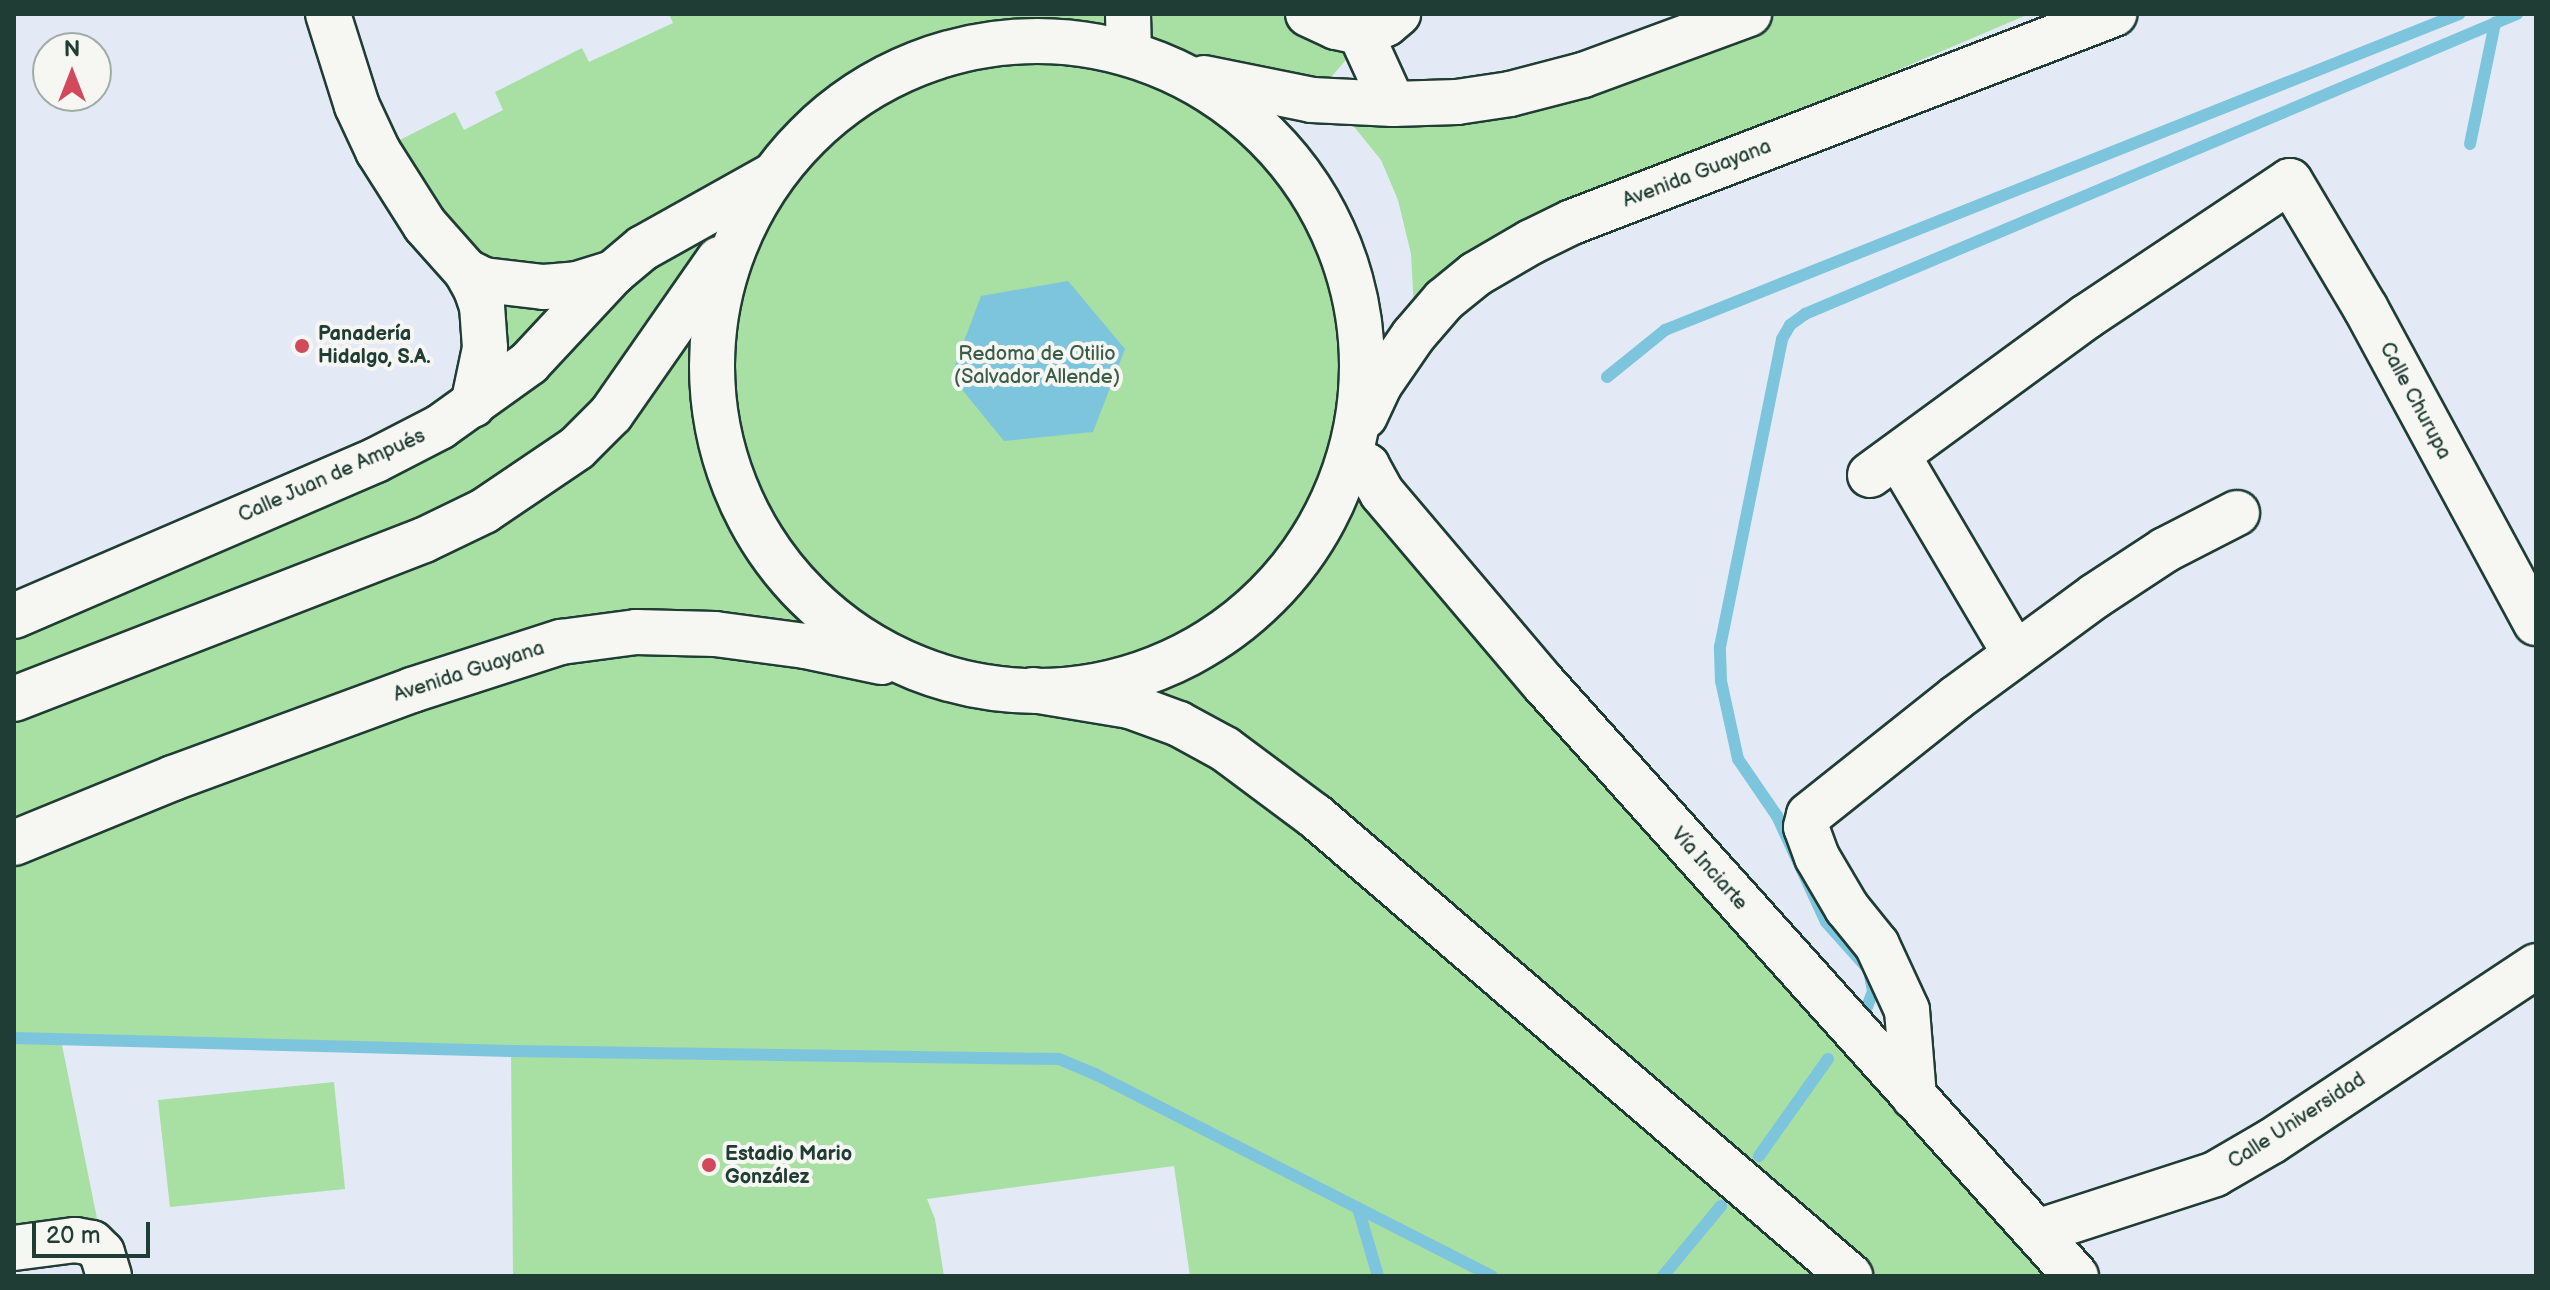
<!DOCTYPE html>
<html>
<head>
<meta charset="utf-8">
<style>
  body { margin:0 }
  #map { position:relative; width:2550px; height:1290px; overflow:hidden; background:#e3eaf5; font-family:"Balsamiq Sans",sans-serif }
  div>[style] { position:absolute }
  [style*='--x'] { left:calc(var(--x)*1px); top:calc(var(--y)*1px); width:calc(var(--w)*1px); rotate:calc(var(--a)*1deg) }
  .green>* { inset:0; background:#a8dfa2 }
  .water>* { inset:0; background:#7dc5dd }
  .stream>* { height:12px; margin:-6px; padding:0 6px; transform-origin:6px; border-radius:6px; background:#7dc5dd }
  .roads { filter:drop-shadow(2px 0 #1f3d34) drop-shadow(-2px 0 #1f3d34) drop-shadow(0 2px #1f3d34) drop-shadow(0 -2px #1f3d34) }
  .street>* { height:44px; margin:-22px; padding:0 22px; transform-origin:22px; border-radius:22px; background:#f6f6f2 }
  .secondary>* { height:44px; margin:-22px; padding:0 22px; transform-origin:22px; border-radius:22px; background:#f6f6f2 }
  .highway>* { height:44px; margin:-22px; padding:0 22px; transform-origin:22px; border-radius:22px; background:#f6f6f2 }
  .highway>.ring { margin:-22px; padding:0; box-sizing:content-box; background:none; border:44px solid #f6f6f2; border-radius:50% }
  .dots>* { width:22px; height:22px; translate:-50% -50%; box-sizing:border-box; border:4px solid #f6f6f2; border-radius:50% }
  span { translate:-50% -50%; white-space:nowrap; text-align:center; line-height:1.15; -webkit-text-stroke:8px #f6f6f2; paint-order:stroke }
  .street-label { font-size:20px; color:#1f3d34 }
  .poi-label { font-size:20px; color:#1f3d34; font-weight:700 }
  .left { translate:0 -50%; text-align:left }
  .park-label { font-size:20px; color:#3a5d4a }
  .frame { position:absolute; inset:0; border:16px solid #1f3d34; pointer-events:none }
  .north { position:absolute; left:32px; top:32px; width:80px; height:80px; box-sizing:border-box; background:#f6f6f2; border:2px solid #a0aca6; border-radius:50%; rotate:0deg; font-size:22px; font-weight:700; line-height:32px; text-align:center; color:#1f3d34 }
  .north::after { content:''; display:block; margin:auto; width:28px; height:36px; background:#d1495b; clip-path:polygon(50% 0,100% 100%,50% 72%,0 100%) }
  .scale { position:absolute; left:32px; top:1222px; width:118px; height:36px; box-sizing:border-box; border:4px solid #1f3d34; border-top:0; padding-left:10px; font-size:24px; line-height:28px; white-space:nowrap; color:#1f3d34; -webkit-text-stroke:6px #f6f6f2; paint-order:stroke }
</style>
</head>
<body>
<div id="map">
  <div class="green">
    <div style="clip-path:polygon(669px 14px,1300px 14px,1360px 43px,1312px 100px,1174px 72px,1210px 91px,1246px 117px,1278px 148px,1306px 182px,1328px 220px,1346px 261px,1358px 304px,1363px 348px,1362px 392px,1356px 436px,2076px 1276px,1190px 1276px,1174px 1166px,927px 1199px,935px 1219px,944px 1276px,513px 1276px,511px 1051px,61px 1040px,107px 1268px,14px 1248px,14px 616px,440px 427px,485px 348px,378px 151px,455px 112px,464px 130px,503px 110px,495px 92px,582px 48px,589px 62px,673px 23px)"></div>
    <div style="clip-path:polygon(1766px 14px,2029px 14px,1684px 161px,1414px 309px,1411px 254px,1398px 200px,1381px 160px,1342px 112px)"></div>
    <div style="clip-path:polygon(334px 1082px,345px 1189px,170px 1207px,158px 1100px)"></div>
  </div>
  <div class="water">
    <div style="clip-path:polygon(1068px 281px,1125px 349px,1093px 432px,1004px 441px,951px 376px,981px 296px)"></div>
  </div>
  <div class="stream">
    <div style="--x:2470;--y:144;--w:124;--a:-78.3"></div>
    <div style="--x:1607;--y:377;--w:75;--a:-39"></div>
    <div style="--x:1665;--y:330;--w:855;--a:-21.7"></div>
    <div style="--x:1867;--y:1007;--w:17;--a:-69"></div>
    <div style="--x:1873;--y:991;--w:21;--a:-101"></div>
    <div style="--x:1869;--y:970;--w:64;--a:-131.9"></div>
    <div style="--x:1826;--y:922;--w:117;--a:-114.8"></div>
    <div style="--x:1777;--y:816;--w:69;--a:-124.4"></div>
    <div style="--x:1738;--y:759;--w:80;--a:-102.3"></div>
    <div style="--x:1721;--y:681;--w:34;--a:-92"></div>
    <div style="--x:1720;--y:647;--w:314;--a:-78.6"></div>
    <div style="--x:1782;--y:339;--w:16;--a:-60"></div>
    <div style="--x:1790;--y:325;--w:19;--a:-36"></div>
    <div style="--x:1805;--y:314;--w:773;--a:-22.85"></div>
    <div style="--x:14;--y:1038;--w:497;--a:1.5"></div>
    <div style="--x:511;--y:1051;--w:548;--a:0.84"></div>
    <div style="--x:1059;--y:1059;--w:41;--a:22.8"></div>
    <div style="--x:1097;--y:1075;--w:443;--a:27"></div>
    <div style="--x:1759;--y:1156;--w:119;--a:-54.6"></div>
    <div style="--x:1358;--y:1208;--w:71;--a:73.6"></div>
    <div style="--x:1663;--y:1276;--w:91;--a:-50.4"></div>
  </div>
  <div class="roads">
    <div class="street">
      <div style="--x:328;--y:14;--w:96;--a:72.5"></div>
      <div style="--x:357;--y:106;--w:50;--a:65"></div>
      <div style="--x:378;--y:151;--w:88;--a:57.6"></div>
      <div style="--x:425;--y:225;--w:62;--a:48.3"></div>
      <div style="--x:466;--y:271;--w:21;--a:61"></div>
      <div style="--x:476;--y:289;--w:18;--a:71"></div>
      <div style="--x:482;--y:306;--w:42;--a:85.9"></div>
      <div style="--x:485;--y:348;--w:58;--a:101.9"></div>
      <div style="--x:1128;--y:14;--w:40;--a:88.6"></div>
      <div style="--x:1308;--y:14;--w:31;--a:25"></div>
      <div style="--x:1336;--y:27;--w:25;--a:12"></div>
      <div style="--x:1360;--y:32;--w:27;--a:-17"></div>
      <div style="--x:1386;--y:24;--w:16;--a:-40"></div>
      <div style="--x:1360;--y:32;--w:79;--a:65.4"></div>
      <div style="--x:466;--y:271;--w:20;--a:27"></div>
      <div style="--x:484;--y:280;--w:60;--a:6.7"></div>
      <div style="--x:544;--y:287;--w:33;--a:-5"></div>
      <div style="--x:577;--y:284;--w:38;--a:-17"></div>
      <div style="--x:1898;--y:456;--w:230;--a:59.4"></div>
      <div style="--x:1870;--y:475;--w:268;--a:-36.2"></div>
      <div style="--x:2086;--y:317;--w:245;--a:-33.7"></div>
      <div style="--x:2290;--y:181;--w:149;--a:59.3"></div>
      <div style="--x:2366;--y:309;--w:357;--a:61.6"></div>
      <div style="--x:14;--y:616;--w:394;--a:-23.3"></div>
      <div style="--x:376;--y:460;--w:72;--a:-27.3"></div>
      <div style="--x:440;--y:427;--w:110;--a:-35.7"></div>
      <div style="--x:529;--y:363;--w:123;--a:-47"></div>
      <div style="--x:613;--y:273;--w:39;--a:-40"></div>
      <div style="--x:643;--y:248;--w:148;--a:-29.2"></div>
      <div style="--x:1914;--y:1097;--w:87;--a:-94.6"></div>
      <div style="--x:1907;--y:1010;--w:72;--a:-114.8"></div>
      <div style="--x:1877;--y:945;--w:48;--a:-129"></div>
      <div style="--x:1847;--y:908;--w:59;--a:-120.5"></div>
      <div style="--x:1817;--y:857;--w:32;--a:-110"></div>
      <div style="--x:1806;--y:827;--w:12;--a:-76"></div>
      <div style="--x:1809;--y:815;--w:188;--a:-38.5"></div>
      <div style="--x:1956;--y:698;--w:172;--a:-36.3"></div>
      <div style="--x:2095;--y:596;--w:84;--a:-33.3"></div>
      <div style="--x:2165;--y:550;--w:81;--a:-27.2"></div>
      <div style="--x:2037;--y:1232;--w:187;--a:-18"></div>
      <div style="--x:2215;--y:1174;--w:66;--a:-30.1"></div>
      <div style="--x:2272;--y:1141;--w:317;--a:-33.5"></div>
      <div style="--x:14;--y:1248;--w:62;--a:-7.5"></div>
      <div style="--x:75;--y:1240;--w:17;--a:10"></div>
      <div style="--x:92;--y:1243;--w:14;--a:45"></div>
      <div style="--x:102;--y:1253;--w:24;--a:73"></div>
    </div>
    <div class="secondary">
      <div style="--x:1350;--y:456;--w:20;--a:30"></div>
      <div style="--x:1367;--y:466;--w:31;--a:61"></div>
      <div style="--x:1382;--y:493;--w:250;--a:49.7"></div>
      <div style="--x:1544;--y:684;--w:796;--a:48.06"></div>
      <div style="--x:1033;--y:690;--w:98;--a:9.4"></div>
      <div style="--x:1130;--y:706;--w:52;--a:20.2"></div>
      <div style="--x:1179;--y:724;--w:52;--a:28.5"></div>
      <div style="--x:1225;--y:749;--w:112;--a:36.7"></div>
      <div style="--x:1315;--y:816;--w:706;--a:40.69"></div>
    </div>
    <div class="highway">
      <div class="ring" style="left:712px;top:41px;width:606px;height:606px"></div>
      <div style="--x:1204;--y:78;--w:110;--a:11.5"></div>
      <div style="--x:1312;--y:100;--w:81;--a:2.8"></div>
      <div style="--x:1393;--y:104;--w:64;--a:-1.8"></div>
      <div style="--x:1457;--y:102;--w:54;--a:-8.6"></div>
      <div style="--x:1510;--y:94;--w:75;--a:-14.6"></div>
      <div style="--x:1583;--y:75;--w:177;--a:-20.2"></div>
      <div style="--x:1365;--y:416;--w:35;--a:-65"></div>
      <div style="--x:1380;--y:384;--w:58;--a:-55.5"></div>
      <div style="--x:1413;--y:336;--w:48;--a:-49.3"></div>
      <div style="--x:1444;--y:300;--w:41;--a:-39.1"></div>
      <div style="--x:1476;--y:274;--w:64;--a:-30.2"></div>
      <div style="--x:1531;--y:242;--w:46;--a:-26"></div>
      <div style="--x:1572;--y:222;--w:581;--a:-20.99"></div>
      <div style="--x:14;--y:699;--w:440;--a:-21.2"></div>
      <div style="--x:424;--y:540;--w:67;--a:-25.8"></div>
      <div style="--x:484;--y:511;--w:112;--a:-34.1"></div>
      <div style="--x:577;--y:448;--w:48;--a:-45"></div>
      <div style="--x:611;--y:414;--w:189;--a:-55.1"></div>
      <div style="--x:14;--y:843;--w:172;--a:-22.2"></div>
      <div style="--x:173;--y:778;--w:255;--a:-20.2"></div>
      <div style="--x:412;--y:690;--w:157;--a:-17.9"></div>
      <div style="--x:561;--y:642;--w:76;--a:-7.6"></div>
      <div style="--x:636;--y:632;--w:79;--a:1.5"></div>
      <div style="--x:715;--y:634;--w:91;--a:7.6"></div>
      <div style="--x:805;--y:646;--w:78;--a:11.9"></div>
    </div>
  </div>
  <div class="dots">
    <div style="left:302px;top:346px;background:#d1495b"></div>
    <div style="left:709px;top:1165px;background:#d1495b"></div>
  </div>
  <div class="street-label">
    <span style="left:1697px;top:174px;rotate:-21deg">Avenida Guayana</span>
    <span style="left:2415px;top:401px;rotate:62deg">Calle Churupa</span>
    <span style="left:332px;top:476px;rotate:-24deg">Calle Juan de Ampués</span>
    <span style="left:469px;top:672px;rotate:-18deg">Avenida Guayana</span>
    <span style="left:1709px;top:869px;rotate:48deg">Vía Inciarte</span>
    <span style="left:2297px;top:1121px;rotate:-33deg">Calle Universidad</span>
  </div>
  <div class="poi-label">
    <span class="left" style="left:318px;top:346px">Panadería<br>Hidalgo, S.A.</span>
    <span class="left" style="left:725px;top:1166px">Estadio Mario<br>González</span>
  </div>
  <div class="park-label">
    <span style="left:1037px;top:366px">Redoma de Otilio<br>(Salvador Allende)</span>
  </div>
  <div class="frame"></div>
  <div class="north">N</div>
  <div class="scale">20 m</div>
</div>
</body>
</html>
